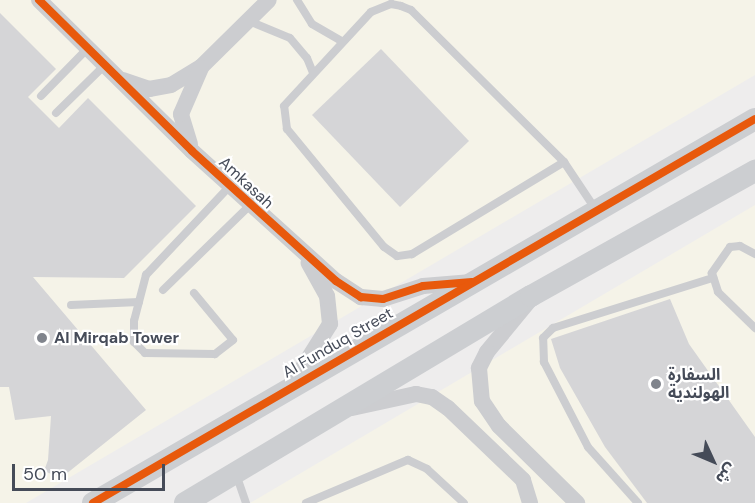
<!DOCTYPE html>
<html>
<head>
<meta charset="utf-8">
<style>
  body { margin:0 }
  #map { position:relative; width:755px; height:503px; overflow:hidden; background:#eeeded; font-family:"DM Sans","Noto Sans Arabic",sans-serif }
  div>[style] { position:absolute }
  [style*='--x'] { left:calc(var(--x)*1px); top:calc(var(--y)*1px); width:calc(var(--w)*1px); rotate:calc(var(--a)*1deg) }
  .commercial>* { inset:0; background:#f5f3e8 }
  .building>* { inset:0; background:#d5d5d7 }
  .lane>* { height:8px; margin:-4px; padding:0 4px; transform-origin:4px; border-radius:4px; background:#cccdd0 }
  .street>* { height:16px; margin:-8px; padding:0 8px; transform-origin:8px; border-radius:8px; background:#cccdd0 }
  .secondary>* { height:22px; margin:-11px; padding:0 11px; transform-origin:11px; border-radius:11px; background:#ccced1 }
  .cycleway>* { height:8px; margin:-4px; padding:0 4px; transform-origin:4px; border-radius:4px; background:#e8590c }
  .dots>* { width:16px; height:16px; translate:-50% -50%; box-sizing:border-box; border:3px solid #fff; border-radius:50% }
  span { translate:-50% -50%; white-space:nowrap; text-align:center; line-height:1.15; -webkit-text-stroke:4.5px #fff; paint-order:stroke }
  .street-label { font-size:16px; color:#454b58 }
  .poi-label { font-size:16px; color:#454b58; font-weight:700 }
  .left { translate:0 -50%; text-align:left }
  .north { position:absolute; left:683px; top:431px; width:60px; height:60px; -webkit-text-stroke:4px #fff; paint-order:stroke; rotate:134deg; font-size:16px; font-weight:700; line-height:24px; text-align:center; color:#454b58 }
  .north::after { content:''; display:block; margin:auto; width:21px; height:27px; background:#454b58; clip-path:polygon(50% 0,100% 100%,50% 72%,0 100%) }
  .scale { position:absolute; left:12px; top:464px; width:153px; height:27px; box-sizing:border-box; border:3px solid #454b58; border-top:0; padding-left:8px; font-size:18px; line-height:21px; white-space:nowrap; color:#454b58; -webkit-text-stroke:4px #fff; paint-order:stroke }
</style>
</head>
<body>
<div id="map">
  <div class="commercial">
    <div style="clip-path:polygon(0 0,755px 0,755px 75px,26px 503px,0 503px)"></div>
    <div style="clip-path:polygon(755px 205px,755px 503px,250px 503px)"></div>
  </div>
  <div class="building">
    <div style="clip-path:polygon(0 13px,56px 69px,28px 97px,59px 128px,88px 98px,196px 206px,124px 278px,33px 277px,146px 410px,61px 478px,44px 471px,48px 460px,51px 416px,15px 420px,9px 387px,0 387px)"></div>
    <div style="clip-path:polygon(381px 49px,469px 141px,400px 207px,312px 115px)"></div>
    <div style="clip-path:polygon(670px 299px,689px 344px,755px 437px,755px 503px,647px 503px,605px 447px,560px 368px,551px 339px)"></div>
  </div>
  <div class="lane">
    <div style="--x:297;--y:0;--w:28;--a:58"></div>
    <div style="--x:312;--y:24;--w:34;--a:30"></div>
    <div style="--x:249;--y:21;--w:44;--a:22.5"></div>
    <div style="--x:290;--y:38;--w:26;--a:50"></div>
    <div style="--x:307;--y:58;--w:16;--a:68"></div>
    <div style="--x:41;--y:96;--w:67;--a:-45.6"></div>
    <div style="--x:56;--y:113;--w:69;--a:-44.4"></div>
    <div style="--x:564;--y:162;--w:178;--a:148.8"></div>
    <div style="--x:412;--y:254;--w:15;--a:172"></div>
    <div style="--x:397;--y:256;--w:16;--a:-145"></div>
    <div style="--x:384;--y:247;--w:153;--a:-129.4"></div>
    <div style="--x:287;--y:129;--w:23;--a:-97"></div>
    <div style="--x:284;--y:106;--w:128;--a:-47.2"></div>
    <div style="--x:371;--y:12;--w:22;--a:-22"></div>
    <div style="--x:391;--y:4;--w:10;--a:11"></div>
    <div style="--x:401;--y:6;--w:11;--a:22"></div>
    <div style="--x:411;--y:10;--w:216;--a:44.8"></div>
    <div style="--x:564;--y:162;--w:58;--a:56.3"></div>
    <div style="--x:755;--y:254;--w:17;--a:-152"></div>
    <div style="--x:740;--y:246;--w:10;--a:174"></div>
    <div style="--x:730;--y:247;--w:32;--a:125"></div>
    <div style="--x:712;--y:273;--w:20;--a:72"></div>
    <div style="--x:718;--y:292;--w:52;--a:44.2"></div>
    <div style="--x:163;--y:290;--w:122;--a:-44.3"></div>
    <div style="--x:194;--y:293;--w:61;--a:50.3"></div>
    <div style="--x:233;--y:340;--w:23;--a:142"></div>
    <div style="--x:215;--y:354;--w:70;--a:-179.2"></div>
    <div style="--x:145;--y:353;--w:16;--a:-135"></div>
    <div style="--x:134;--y:342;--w:21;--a:-90"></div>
    <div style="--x:134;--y:321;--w:48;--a:-75.4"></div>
    <div style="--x:146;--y:275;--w:122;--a:-46.7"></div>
    <div style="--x:71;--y:305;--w:68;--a:-2.5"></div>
    <div style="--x:236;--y:474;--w:31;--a:71"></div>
    <div style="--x:306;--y:503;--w:111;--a:-22.9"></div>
    <div style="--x:408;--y:460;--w:21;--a:25"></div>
    <div style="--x:427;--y:469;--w:50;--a:42.6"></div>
    <div style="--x:638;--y:503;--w:75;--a:-131.8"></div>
    <div style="--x:588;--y:447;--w:96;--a:-117.4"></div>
    <div style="--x:544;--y:362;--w:24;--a:-92"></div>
    <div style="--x:543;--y:338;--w:14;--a:-45"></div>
    <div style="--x:553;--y:328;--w:168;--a:-17.4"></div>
  </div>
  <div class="street">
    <div style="--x:39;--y:0;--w:215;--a:44.6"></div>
    <div style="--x:192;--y:151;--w:194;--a:42.1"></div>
    <div style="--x:336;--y:281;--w:30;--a:33"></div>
    <div style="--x:361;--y:297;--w:22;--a:5"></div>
    <div style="--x:383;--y:299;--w:42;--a:-18"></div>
    <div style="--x:423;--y:286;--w:49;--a:-4.7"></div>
    <div style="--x:123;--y:80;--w:28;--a:19"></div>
    <div style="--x:149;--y:89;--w:22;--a:-10"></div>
    <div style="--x:171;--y:85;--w:35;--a:-31"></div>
    <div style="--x:201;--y:67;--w:95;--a:-44.6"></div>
    <div style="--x:190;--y:144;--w:31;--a:-107"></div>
    <div style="--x:181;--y:114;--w:50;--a:-66.5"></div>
    <div style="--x:529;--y:301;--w:66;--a:129.5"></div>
    <div style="--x:487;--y:352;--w:18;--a:117"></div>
    <div style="--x:479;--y:368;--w:33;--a:85"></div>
    <div style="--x:482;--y:401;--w:30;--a:56"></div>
    <div style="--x:499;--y:426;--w:110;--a:44.6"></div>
    <div style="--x:293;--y:383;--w:70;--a:-57.9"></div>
    <div style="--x:330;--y:324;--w:28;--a:-96"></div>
    <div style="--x:327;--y:296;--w:38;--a:-119"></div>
    <div style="--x:352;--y:408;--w:66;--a:-12.3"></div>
    <div style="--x:416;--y:394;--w:16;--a:11"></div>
    <div style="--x:432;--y:397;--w:19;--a:35"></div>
    <div style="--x:448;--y:408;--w:104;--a:43.8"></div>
    <div style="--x:523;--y:480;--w:24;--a:73"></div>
  </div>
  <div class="secondary">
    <div style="--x:93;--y:503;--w:765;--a:-30.12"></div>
    <div style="--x:185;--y:503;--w:403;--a:-30.9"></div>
    <div style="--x:531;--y:296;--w:257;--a:-29.2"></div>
  </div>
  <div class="cycleway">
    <div style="--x:39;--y:0;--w:215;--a:44.6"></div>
    <div style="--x:192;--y:151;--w:194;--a:42.1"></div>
    <div style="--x:336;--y:281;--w:30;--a:33"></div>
    <div style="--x:361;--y:297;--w:22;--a:5"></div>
    <div style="--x:383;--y:299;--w:42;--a:-18"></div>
    <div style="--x:423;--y:286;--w:49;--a:-4.7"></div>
    <div style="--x:93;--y:503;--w:765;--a:-30.12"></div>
  </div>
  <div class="dots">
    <div style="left:42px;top:338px;background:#80848c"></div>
    <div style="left:656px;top:384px;background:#80848c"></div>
  </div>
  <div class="street-label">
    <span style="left:246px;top:183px;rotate:43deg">Amkasah</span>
    <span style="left:338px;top:343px;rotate:-30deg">Al Funduq Street</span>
  </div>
  <div class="poi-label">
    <span class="left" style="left:54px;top:338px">Al Mirqab Tower</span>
    <span class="left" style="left:668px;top:384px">السفارة<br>الهولندية</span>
  </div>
  <div class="north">ش</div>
  <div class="scale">50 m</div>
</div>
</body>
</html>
